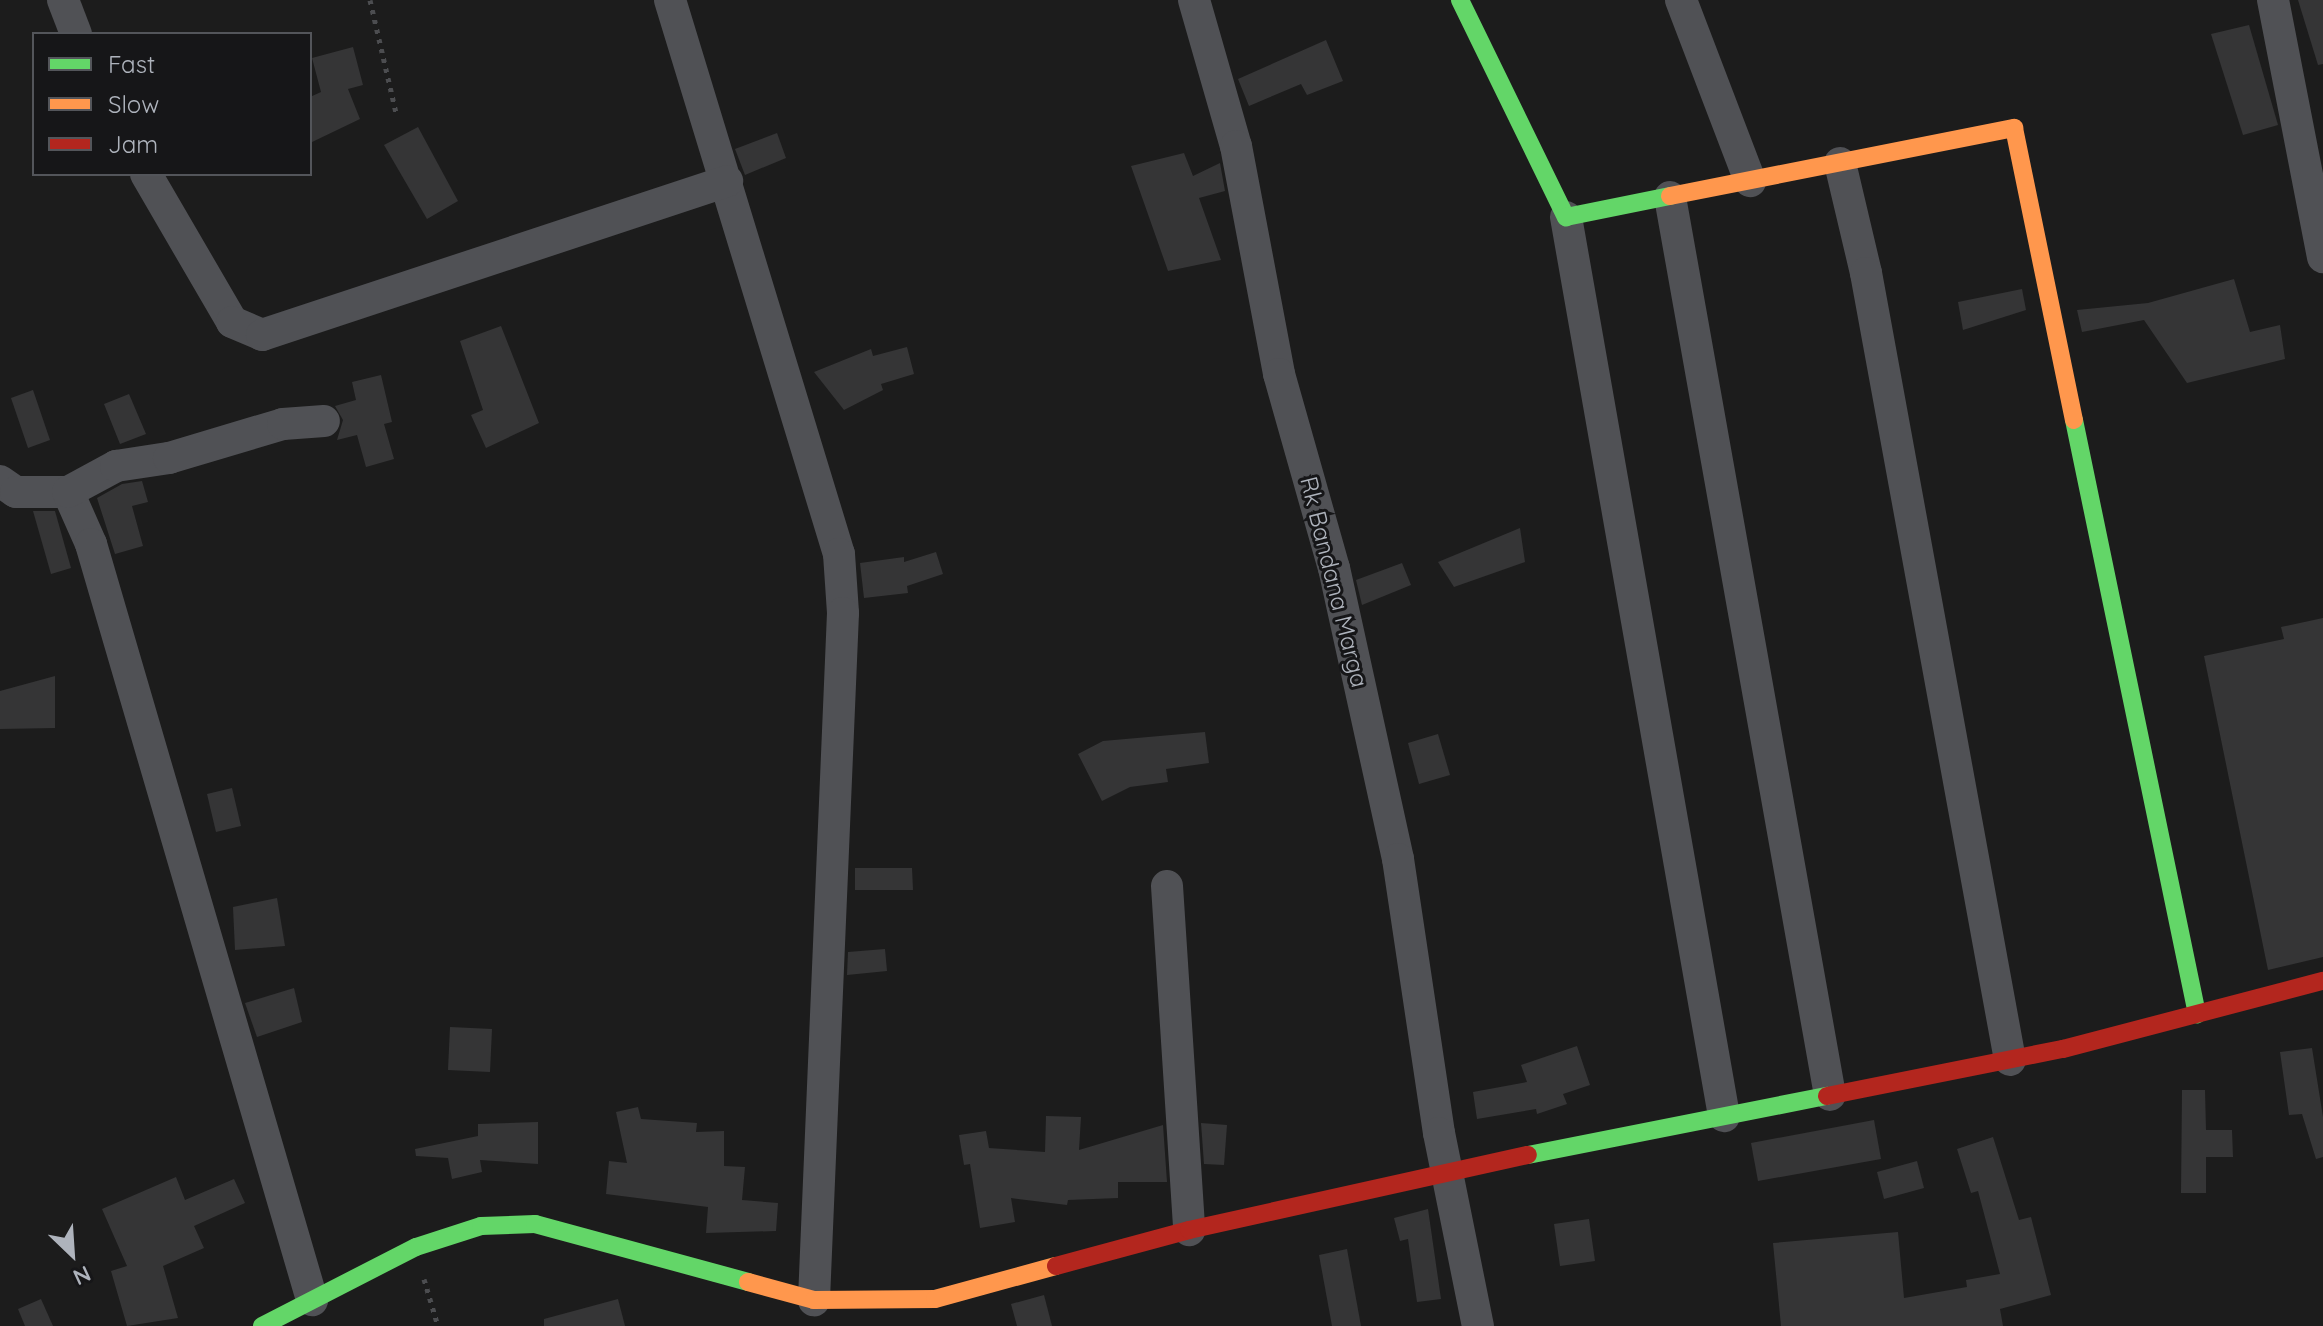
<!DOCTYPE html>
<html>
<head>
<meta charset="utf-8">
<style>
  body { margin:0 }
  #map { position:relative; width:2323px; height:1326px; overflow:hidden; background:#1c1c1c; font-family:Quicksand,sans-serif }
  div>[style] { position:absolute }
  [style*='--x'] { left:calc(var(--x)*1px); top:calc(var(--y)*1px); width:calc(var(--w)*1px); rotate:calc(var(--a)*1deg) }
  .building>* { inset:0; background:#353536 }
  .path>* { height:5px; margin-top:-2.5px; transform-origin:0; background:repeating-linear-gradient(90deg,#4c4d50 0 4px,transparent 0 10px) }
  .street>* { height:32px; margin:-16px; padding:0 16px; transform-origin:16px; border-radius:16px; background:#505155 }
  .fast>* { height:18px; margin:-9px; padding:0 9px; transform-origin:9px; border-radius:9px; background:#63d668 }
  .slow>* { height:18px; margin:-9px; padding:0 9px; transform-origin:9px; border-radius:9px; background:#ff974d }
  .jam>* { height:18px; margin:-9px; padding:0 9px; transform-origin:9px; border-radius:9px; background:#b3261e }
  span { translate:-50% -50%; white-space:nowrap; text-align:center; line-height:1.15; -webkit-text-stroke:6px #161618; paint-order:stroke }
  .street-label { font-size:24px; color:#aeb3bc }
  .legend { position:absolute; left:32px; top:32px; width:280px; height:144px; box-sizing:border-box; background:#161618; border:2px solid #53555a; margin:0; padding:10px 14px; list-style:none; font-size:24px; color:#aeb3bc }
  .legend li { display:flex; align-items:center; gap:16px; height:40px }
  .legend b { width:40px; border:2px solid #53555a }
  .north { position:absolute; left:32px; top:1214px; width:80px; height:80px; -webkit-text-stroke:6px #161618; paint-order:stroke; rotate:155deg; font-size:22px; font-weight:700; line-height:32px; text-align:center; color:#aeb3bc }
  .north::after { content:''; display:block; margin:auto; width:28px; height:36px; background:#aeb3bc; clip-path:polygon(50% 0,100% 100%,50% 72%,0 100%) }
</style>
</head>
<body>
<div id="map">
  <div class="building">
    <div style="clip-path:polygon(2298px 0,2323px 0,2323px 64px,2318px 65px)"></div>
    <div style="clip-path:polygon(2249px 25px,2278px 125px,2243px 135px,2211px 34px)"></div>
    <div style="clip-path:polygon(1326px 40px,1343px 81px,1307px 95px,1301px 84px,1249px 106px,1238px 79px)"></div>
    <div style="clip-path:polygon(353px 47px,363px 85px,348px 89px,360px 119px,310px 143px,310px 97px,321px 92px,312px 58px)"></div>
    <div style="clip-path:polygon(418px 127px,458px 201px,427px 219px,384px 145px)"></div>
    <div style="clip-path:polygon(777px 133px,786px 158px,745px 175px,735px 149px)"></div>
    <div style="clip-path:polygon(1184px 153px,1193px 176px,1220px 163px,1225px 191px,1199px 198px,1221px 260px,1168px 271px,1131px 166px)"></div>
    <div style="clip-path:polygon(2234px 279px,2250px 332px,2280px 325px,2285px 359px,2187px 383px,2144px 320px,2082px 332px,2077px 310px,2148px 303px)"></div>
    <div style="clip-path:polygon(2022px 289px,2026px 310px,1963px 330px,1958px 302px)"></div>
    <div style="clip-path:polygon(501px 326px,539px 423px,486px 448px,471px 415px,483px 410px,460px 341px)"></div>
    <div style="clip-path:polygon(907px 347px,914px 374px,881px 384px,883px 390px,844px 410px,814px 372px,871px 349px,873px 356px)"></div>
    <div style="clip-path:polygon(381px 375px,392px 422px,384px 424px,394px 459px,366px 467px,357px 435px,337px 440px,343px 420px,335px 406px,356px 400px,352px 382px)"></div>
    <div style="clip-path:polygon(33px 390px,50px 440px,28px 448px,11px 398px)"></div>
    <div style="clip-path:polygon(129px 394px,146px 434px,120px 444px,104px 404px)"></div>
    <div style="clip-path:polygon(142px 481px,148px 502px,132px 506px,143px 546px,115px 554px,97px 498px,122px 484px)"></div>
    <div style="clip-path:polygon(33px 511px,55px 511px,71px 568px,51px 574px)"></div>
    <div style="clip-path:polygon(1520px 528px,1525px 562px,1454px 587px,1438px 562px)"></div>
    <div style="clip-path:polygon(936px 552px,943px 574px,907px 586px,908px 593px,864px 598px,860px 563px,904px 557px,904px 562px)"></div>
    <div style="clip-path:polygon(1402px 563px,1411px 585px,1362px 605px,1356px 580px)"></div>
    <div style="clip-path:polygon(2323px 618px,2323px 957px,2268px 970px,2204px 656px,2284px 639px,2281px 627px)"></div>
    <div style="clip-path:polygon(55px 676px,55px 728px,0 729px,0 691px)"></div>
    <div style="clip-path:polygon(1205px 732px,1209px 763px,1166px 769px,1168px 782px,1130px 787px,1102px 801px,1078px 754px,1103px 741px)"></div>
    <div style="clip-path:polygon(1438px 734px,1450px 775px,1419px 784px,1408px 743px)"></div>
    <div style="clip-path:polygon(232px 788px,241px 826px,216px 832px,207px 794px)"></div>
    <div style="clip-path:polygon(855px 868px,912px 868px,913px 890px,855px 890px)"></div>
    <div style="clip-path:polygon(277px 898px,285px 946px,235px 950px,233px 907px)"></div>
    <div style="clip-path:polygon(885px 949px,887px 971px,847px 975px,848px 952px)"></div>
    <div style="clip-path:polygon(294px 988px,302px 1022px,257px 1037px,245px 1003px)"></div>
    <div style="clip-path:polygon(450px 1027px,492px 1029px,490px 1072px,448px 1070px)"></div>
    <div style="clip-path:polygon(1577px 1046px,1590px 1085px,1563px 1094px,1567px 1104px,1537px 1114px,1536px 1109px,1477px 1119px,1473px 1092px,1527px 1082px,1521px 1065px)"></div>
    <div style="clip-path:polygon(2312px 1048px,2323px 1117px,2323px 1157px,2316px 1159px,2302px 1114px,2289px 1115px,2280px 1052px)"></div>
    <div style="clip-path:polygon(2182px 1090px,2205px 1090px,2206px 1130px,2232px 1130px,2233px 1157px,2206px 1157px,2206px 1193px,2181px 1193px)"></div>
    <div style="clip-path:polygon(638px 1107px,641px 1119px,697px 1123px,696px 1132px,724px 1131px,724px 1166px,745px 1167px,742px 1200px,778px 1203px,776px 1231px,706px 1233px,708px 1207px,606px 1194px,609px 1161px,627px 1163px,616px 1112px)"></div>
    <div style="clip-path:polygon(1046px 1116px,1081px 1117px,1079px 1150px,1163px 1125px,1167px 1182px,1118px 1182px,1118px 1198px,1068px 1200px,1067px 1205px,1011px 1198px,1015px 1222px,980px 1228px,970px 1164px,964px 1165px,959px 1135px,986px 1131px,989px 1148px,1045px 1152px)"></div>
    <div style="clip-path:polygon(1874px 1120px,1881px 1159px,1758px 1181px,1751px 1143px)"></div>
    <div style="clip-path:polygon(538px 1122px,538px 1164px,480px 1160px,482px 1172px,452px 1179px,448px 1158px,416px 1156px,415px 1149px,478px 1136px,478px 1124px)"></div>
    <div style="clip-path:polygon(1201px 1123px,1227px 1125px,1224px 1165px,1204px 1164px)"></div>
    <div style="clip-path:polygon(1993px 1137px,2019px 1220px,2031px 1217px,2051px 1295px,2000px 1309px,2003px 1326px,1781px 1326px,1773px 1243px,1898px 1232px,1904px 1298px,1967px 1287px,1966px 1280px,2000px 1274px,1978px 1191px,1971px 1193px,1957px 1149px)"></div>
    <div style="clip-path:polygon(1917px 1161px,1924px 1188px,1884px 1199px,1877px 1172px)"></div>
    <div style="clip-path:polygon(176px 1177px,185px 1200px,234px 1179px,245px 1203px,194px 1226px,204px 1248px,163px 1266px,178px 1318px,127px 1326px,111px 1271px,127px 1266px,102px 1209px)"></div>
    <div style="clip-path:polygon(1428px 1209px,1441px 1299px,1417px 1302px,1408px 1239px,1400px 1241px,1394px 1218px)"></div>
    <div style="clip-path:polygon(1589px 1219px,1595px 1261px,1560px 1266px,1554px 1224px)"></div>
    <div style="clip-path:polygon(1347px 1249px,1361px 1326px,1332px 1326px,1319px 1255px)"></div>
    <div style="clip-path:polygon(1044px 1295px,1052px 1326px,1017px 1326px,1011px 1304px)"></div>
    <div style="clip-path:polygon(41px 1299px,53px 1326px,25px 1326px,18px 1309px)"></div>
    <div style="clip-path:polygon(618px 1299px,625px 1326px,544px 1326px,544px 1319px)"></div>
  </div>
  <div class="path">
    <div style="--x:370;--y:0;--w:116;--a:77"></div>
    <div style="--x:424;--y:1279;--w:49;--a:73.4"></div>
  </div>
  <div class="street">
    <div style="--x:63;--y:0;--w:36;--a:69"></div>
    <div style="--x:670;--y:0;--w:579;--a:73.04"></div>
    <div style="--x:839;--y:554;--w:59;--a:86.1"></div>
    <div style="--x:843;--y:613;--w:688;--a:92.42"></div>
    <div style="--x:1194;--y:0;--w:152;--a:74"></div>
    <div style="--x:1236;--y:146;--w:232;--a:79.3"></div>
    <div style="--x:1279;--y:374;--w:202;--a:74.2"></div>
    <div style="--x:1334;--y:568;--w:298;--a:77.6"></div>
    <div style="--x:1398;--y:859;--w:277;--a:81.5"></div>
    <div style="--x:1439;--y:1133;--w:197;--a:78.6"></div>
    <div style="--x:1681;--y:0;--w:194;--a:69.1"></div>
    <div style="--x:2273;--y:0;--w:262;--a:79"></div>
    <div style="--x:1840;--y:163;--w:113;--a:76.7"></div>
    <div style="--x:1866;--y:273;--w:800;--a:79.63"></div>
    <div style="--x:146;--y:174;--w:171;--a:59.8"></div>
    <div style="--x:232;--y:322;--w:33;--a:23"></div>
    <div style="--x:262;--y:335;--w:490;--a:-18.3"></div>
    <div style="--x:1670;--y:197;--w:912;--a:79.9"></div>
    <div style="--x:1566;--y:217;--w:913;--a:80.03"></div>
    <div style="--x:0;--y:481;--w:19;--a:35"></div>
    <div style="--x:16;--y:492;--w:52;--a:0"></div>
    <div style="--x:68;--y:492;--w:57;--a:66.1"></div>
    <div style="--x:91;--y:544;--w:788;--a:73.7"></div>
    <div style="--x:68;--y:492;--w:55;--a:-28.4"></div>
    <div style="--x:116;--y:466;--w:54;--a:-8.6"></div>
    <div style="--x:169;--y:458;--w:119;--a:-16.6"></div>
    <div style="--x:283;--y:424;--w:41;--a:-4.2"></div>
    <div style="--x:1167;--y:886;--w:345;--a:86.3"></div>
  </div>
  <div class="fast">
    <div style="--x:1460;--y:0;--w:242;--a:64"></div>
    <div style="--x:1566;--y:217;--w:106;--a:-11.4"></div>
    <div style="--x:2074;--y:420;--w:607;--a:78.3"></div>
    <div style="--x:1528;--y:1155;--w:305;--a:-11.2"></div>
    <div style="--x:262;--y:1326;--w:173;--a:-27.2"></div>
    <div style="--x:416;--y:1247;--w:68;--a:-17.9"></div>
    <div style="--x:481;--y:1226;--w:54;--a:-2.1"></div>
    <div style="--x:535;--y:1224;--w:221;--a:15.2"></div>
  </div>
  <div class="slow">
    <div style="--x:1670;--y:196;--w:351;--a:-11.2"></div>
    <div style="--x:2014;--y:128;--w:298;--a:78.4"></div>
    <div style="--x:748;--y:1282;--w:68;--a:15.3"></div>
    <div style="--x:814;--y:1300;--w:121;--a:-0.5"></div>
    <div style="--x:935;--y:1299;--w:125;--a:-15.3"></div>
  </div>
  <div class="jam">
    <div style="--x:1827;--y:1096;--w:241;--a:-11.3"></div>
    <div style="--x:2063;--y:1049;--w:269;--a:-14.7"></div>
    <div style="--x:1056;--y:1266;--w:138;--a:-15.1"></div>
    <div style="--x:1189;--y:1230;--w:347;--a:-12.5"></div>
  </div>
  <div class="street-label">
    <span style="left:1334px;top:582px;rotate:76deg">Rk Bandana Marga</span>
  </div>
  <ul class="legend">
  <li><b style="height:10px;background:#63d668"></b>Fast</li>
  <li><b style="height:10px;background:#ff974d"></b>Slow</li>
  <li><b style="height:10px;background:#b3261e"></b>Jam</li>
  </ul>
  <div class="north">N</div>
</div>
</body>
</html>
